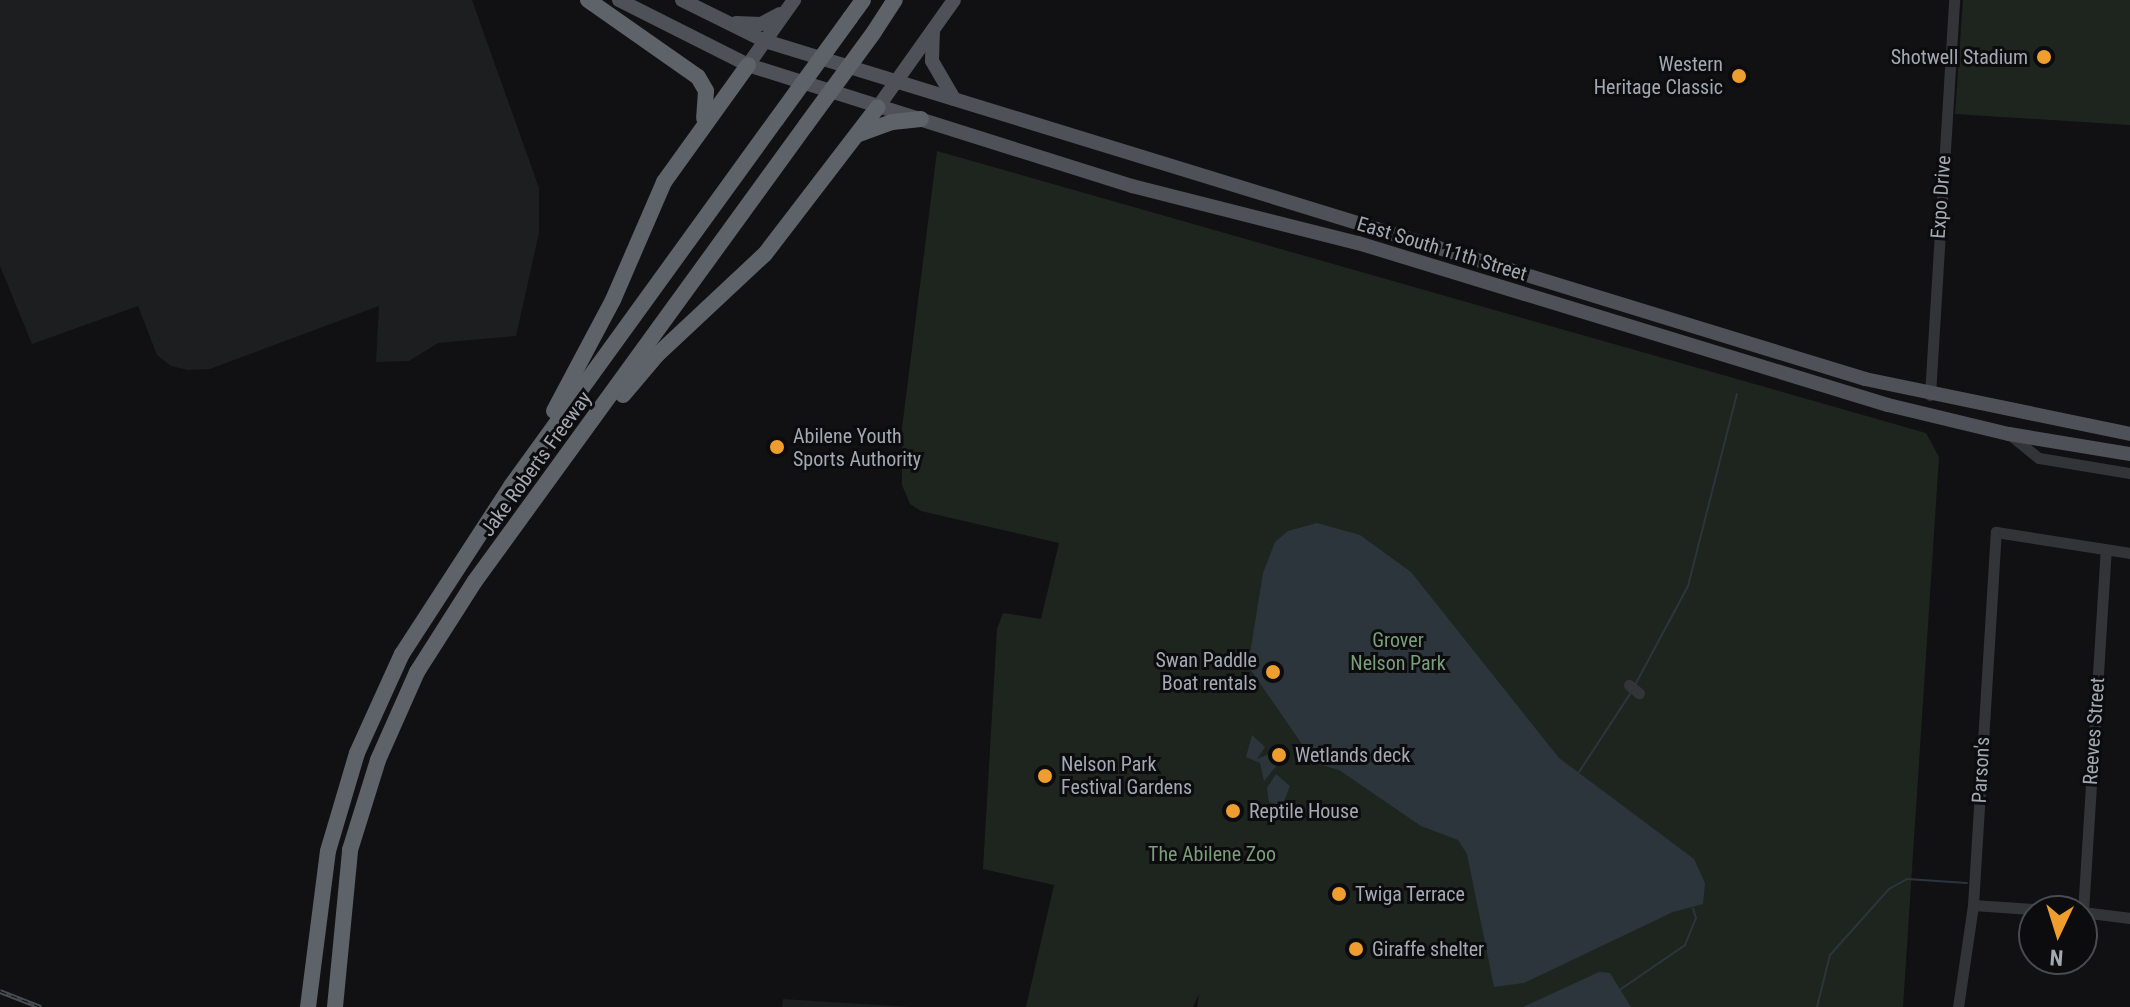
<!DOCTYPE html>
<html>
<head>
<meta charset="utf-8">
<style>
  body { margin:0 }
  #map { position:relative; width:2130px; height:1007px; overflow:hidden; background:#111113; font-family:"Roboto Condensed",sans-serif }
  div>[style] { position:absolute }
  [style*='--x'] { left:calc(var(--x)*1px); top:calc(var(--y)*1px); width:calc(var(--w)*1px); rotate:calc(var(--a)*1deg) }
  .built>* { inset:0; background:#1d1e20 }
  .green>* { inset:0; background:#1e251e }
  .water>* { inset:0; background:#2b353b }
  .stream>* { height:2px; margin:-1px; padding:0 1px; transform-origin:1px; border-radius:1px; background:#2b353b }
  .minor>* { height:11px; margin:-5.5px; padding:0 5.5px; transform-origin:5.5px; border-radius:5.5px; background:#323438 }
  .major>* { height:14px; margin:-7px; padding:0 7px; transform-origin:7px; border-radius:7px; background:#4e5157 }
  .highway>* { height:16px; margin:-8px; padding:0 8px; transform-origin:8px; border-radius:8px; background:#5e6269 }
  .rail>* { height:5px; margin-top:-2.5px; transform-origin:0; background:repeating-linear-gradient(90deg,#0c0c0e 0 6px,#494c51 0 12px); box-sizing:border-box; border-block:2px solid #494c51 }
  .highway-bridge>* { height:16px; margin:-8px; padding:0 8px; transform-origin:8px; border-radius:8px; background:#5e6269 }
  .dots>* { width:22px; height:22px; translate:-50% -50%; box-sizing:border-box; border:4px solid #0c0c0e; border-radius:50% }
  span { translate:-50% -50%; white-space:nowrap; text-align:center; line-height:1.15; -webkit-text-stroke:6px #0c0c0e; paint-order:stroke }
  .poi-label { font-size:20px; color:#a3a9b3 }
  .right { translate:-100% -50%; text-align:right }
  .left { translate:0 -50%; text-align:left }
  .street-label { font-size:20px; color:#a3a9b3 }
  .park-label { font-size:20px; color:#7b9e7a }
  .north { position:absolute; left:2018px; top:895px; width:80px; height:80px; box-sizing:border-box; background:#0c0c0e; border:2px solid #484b50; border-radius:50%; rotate:184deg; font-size:22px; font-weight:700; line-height:32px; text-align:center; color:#a3a9b3 }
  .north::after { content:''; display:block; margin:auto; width:28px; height:36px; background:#ee9e2e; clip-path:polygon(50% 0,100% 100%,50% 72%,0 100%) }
</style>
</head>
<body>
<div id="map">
  <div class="built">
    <div style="clip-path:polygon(0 0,472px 0,539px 188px,539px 233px,516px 336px,438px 343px,409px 361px,376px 362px,379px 306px,210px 369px,188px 370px,171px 366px,157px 355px,138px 306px,32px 344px,0 266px)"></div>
    <div style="clip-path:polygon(783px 999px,910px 1007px,782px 1007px)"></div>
  </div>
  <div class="green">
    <div style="clip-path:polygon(1963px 0,2130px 0,2130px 125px,1955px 114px)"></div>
    <div style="clip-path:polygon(937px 151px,1926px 433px,1939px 457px,1903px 1007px,1197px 1007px,1199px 994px,1193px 1007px,1026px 1007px,1054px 885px,983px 869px,997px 629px,1003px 613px,1041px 619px,1059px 543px,921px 511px,910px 504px,902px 485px,902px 428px)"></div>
  </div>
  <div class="water">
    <div style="clip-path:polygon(1317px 523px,1360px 535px,1411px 572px,1559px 758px,1694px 859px,1705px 883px,1703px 904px,1673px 912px,1524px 983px,1494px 987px,1467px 854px,1458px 840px,1421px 826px,1339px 770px,1315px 763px,1248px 666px,1263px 573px,1275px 542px,1288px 531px)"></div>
    <div style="clip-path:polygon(1252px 735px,1265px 747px,1257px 759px,1272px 753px,1279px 763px,1264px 781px,1260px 763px,1246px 757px)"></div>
    <div style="clip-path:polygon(1276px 774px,1290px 786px,1282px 806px,1269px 802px,1267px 788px)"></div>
    <div style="clip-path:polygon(1599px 972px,1610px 973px,1631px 1007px,1523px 1007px)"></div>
  </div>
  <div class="stream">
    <div style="--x:1635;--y:685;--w:112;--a:-61.8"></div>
    <div style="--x:1688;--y:586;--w:198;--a:-75.7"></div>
    <div style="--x:1579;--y:772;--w:97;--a:-56.8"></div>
    <div style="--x:1621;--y:989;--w:78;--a:-34.5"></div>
    <div style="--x:1685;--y:945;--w:29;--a:-68"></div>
    <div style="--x:1696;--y:918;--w:10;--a:-107"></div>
    <div style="--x:1817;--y:1007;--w:54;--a:-76"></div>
    <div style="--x:1830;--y:955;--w:89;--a:-48.2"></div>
    <div style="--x:1889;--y:889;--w:21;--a:-29"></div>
    <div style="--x:1907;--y:879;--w:60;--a:3.8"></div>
  </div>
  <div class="minor">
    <div style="--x:1930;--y:395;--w:396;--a:-86.5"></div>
    <div style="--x:2009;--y:434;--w:38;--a:39"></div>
    <div style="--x:2039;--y:458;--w:92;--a:9.4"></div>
    <div style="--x:1629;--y:685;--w:13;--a:39"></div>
    <div style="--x:1973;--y:905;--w:88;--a:3.9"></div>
    <div style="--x:2082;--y:912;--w:48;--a:7.1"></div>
    <div style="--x:2083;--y:912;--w:363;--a:-86.4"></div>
    <div style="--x:1958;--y:1007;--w:103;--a:-81.6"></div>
    <div style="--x:1973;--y:905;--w:374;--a:-86.5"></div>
    <div style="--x:1996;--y:532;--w:136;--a:8.9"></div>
  </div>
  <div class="major">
    <div style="--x:619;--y:0;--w:144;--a:26.7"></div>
    <div style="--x:748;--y:65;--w:403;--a:17.5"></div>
    <div style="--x:1132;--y:186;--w:233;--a:14.2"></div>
    <div style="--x:1358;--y:243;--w:554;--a:17"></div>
    <div style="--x:1888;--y:405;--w:124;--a:13.5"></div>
    <div style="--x:2009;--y:434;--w:123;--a:9.4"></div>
    <div style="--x:682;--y:0;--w:93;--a:26.3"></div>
    <div style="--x:765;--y:41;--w:1151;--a:17.08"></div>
    <div style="--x:1865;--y:379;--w:271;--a:11.7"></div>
    <div style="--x:736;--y:23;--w:25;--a:2"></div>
    <div style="--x:761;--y:24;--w:21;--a:-28"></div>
    <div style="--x:933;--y:30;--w:31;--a:92"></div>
    <div style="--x:932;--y:61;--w:44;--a:59.9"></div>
    <div style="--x:748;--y:65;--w:80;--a:-54.7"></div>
    <div style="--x:878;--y:107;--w:131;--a:-54.6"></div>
  </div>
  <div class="highway">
    <div style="--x:588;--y:0;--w:134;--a:35"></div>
    <div style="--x:698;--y:77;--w:16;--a:60"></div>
    <div style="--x:706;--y:91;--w:27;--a:94"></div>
    <div style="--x:850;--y:18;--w:22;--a:-54"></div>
    <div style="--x:874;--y:32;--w:38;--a:-57"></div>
    <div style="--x:859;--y:134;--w:35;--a:-20"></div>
    <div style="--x:892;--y:122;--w:29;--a:-6"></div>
    <div style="--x:623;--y:395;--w:52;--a:-49.6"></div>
    <div style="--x:657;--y:355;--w:148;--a:-43.1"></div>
    <div style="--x:765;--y:254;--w:185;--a:-52.5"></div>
    <div style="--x:554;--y:411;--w:126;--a:-62"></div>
    <div style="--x:613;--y:300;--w:129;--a:-66.6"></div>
    <div style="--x:664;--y:182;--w:144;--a:-54.3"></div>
    <div style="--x:308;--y:1007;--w:157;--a:-82.7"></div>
    <div style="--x:328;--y:851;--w:102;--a:-73.5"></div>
    <div style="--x:357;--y:753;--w:109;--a:-65.6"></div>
    <div style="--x:402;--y:654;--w:200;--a:-57"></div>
    <div style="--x:511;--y:486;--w:452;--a:-54.1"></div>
    <div style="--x:335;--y:1007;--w:158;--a:-84.5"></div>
    <div style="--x:350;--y:850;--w:94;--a:-72.7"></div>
    <div style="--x:378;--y:760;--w:96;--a:-66.1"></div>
    <div style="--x:417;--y:672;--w:108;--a:-57.5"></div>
    <div style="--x:475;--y:581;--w:563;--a:-54.02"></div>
  </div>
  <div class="rail">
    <div style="--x:0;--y:991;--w:44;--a:21.3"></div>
  </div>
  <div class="highway-bridge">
    <div style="--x:776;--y:120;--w:126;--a:-54"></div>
    <div style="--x:806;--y:125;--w:115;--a:-53.8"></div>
  </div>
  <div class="dots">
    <div style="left:2044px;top:57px;background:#ee9e2e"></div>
    <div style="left:1739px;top:76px;background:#ee9e2e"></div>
    <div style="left:777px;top:447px;background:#ee9e2e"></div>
    <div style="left:1273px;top:672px;background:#ee9e2e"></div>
    <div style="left:1279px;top:755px;background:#ee9e2e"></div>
    <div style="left:1045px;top:776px;background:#ee9e2e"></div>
    <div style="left:1233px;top:811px;background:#ee9e2e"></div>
    <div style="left:1339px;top:894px;background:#ee9e2e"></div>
    <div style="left:1356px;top:949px;background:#ee9e2e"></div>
  </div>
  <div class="poi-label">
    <span class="right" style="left:2028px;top:57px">Shotwell Stadium</span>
    <span class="right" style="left:1723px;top:76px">Western<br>Heritage Classic</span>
    <span class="left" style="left:793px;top:448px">Abilene Youth<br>Sports Authority</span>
    <span class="right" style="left:1257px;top:672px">Swan Paddle<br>Boat rentals</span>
    <span class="left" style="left:1295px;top:755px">Wetlands deck</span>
    <span class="left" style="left:1061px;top:776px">Nelson Park<br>Festival Gardens</span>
    <span class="left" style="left:1249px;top:811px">Reptile House</span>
    <span class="left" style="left:1355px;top:894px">Twiga Terrace</span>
    <span class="left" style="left:1372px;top:949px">Giraffe shelter</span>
  </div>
  <div class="street-label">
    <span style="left:1941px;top:197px;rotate:-86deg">Expo Drive</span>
    <span style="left:1442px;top:249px;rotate:17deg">East South 11th Street</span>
    <span style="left:536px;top:464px;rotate:-54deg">Jake Roberts Freeway</span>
    <span style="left:2094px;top:731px;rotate:-86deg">Reeves Street</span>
    <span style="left:1981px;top:770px;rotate:-87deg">Parson's</span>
  </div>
  <div class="park-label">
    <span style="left:1398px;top:652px">Grover<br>Nelson Park</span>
    <span style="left:1212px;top:854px">The Abilene Zoo</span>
  </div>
  <div class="north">N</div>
</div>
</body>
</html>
